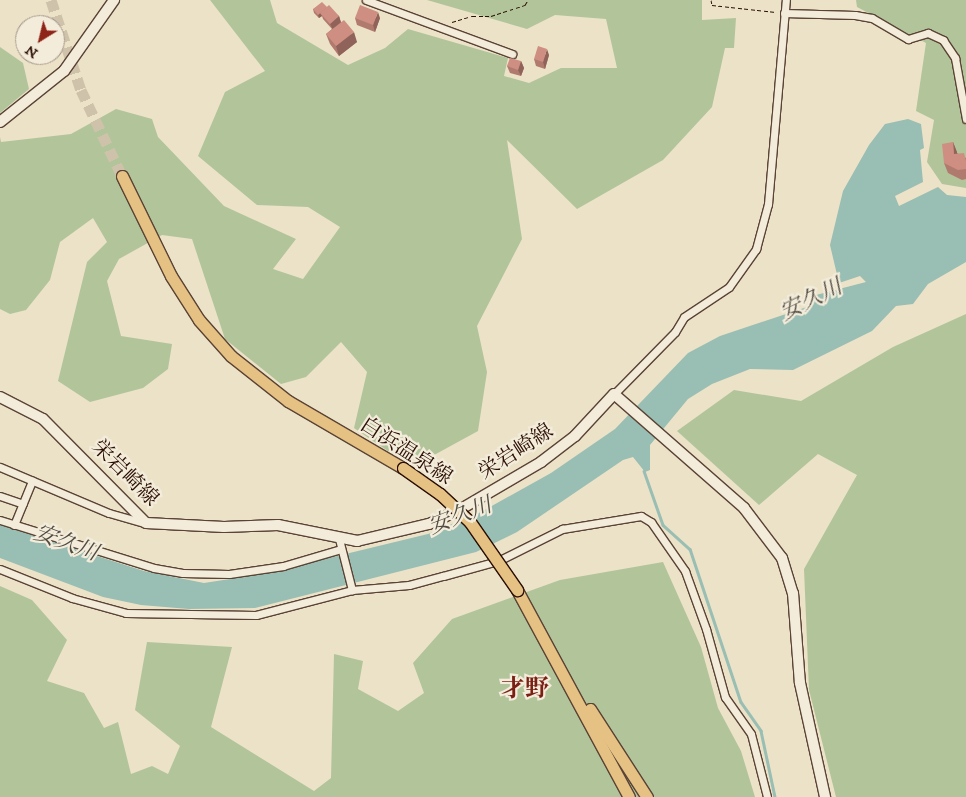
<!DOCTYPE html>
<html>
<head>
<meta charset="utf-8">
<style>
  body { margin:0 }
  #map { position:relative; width:966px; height:797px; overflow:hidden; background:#ece2c7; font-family:"IM FELL DW Pica","Noto Serif JP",serif }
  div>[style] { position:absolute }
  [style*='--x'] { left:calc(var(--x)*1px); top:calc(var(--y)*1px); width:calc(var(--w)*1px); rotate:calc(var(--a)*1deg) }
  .green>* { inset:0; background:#b2c49a }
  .water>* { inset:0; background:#99beb3 }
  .stream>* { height:2.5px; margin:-1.25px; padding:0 1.25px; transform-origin:1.25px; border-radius:1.25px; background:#99beb3 }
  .primary-tunnel>* { height:11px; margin-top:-5.5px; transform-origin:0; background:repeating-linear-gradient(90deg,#cfc2aa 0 11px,transparent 0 16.5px) }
  .path>* { height:1px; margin-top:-0.5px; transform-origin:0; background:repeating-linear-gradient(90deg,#2a0e04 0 4px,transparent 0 6.5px) }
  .roads { filter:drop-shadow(1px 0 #5a4335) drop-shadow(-1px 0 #5a4335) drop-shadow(0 1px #5a4335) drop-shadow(0 -1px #5a4335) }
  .minor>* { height:7px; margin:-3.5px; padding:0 3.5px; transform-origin:3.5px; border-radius:3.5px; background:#f3ecdb }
  .secondary>* { height:10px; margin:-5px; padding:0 5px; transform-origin:5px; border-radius:5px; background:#f3ecdb }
  .primary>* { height:11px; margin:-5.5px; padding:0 5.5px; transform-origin:5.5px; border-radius:5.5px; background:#e6c184 }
  .bridges { filter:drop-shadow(1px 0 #2a0e04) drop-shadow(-1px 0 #2a0e04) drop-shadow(0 1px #2a0e04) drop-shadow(0 -1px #2a0e04) }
  .primary-bridge>* { height:11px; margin:-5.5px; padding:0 5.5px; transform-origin:5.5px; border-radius:5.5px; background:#e6c184 }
  .wall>* { inset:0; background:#b17a6f }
  .shaded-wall>* { inset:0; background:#90635a }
  .building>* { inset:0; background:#ce8e81 }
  span { translate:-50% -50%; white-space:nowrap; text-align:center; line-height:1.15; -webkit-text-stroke:4.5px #f3ecdb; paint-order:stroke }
  .street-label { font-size:21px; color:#2a0e04 }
  .water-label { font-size:22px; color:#514c41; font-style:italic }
  .quarter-label { font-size:24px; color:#7a1f14; font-weight:700 }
  .north { position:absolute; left:15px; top:15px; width:50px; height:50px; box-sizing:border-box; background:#f3ecdb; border:1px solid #a39385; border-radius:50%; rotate:216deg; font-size:14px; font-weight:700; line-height:20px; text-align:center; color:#2a0e04 }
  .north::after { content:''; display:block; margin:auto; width:18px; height:22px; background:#8f2418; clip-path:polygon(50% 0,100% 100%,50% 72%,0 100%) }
</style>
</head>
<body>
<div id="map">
  <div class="green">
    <div style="clip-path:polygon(210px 0,270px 0,277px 23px,348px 65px,385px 48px,408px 29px,508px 58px,504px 76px,529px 83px,561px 68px,617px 68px,606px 19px,555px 15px,527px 29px,427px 0,702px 0,702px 20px,736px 18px,734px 48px,725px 48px,712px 107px,663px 160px,577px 209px,507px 140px,522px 239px,477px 326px,487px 372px,478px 431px,425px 460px,388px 451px,354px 428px,367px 372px,341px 342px,306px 377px,281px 384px,225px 339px,192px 239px,162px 235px,119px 259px,107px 281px,121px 336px,172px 344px,168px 369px,143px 388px,90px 402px,58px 381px,87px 262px,107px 242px,93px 218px,60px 242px,50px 280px,26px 310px,10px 314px,0 309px,0 137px,1px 142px,71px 134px,116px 109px,152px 119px,158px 137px,224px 206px,296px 239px,273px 269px,303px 279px,340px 227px,308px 207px,257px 205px,198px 156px,225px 92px,265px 71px)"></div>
    <div style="clip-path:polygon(856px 0,966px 0,966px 188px,942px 184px,927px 162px,934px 120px,916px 111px,926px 43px,857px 7px)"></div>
    <div style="clip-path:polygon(0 47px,23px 63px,29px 89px,0 113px)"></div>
    <div style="clip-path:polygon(966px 314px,966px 797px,836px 797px,809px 690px,804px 569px,857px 475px,818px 454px,759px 505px,677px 431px,734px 390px,801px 401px,893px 347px)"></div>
    <div style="clip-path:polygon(663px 562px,701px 647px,718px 708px,741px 751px,755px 797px,0 797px,0 586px,32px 600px,67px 640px,47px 681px,84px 693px,104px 728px,118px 722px,131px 774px,152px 766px,168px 774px,180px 746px,135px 710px,147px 642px,232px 647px,211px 727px,314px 791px,331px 778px,334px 654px,363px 661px,358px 689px,398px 711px,424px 693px,413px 663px,452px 619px,560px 580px)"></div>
  </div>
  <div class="water">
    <div style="clip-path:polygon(908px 119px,921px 124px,924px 148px,920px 150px,923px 182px,895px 196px,899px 206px,938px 187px,947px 195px,966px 197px,966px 262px,928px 284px,913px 304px,896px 306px,872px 331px,793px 370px,750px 369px,712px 384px,688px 399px,650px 445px,650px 470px,645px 472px,633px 457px,623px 460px,517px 532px,476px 552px,255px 608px,189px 609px,141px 605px,103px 597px,0 558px,0 525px,144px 571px,204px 583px,263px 574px,428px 534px,481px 512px,551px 473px,615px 429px,688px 353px,720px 336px,813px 305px,816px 295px,866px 282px,860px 276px,839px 283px,830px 245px,843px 191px,869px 145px,885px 124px)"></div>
  </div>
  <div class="stream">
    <div style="--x:644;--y:471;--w:57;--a:70.6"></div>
    <div style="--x:663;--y:525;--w:36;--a:42"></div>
    <div style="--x:690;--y:549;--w:161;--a:71.6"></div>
    <div style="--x:741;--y:702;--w:35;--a:55"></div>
    <div style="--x:761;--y:731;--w:67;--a:78"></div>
  </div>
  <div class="primary-tunnel">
    <div style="--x:51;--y:0;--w:95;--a:71.6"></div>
    <div style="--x:81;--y:90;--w:95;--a:64.5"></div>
  </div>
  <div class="path">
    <div style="--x:711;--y:0;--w:5;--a:79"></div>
    <div style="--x:712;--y:5;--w:64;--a:6.2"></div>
    <div style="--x:452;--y:22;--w:21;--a:-17"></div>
    <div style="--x:472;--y:16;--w:19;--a:0"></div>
    <div style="--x:491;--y:16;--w:36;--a:-18"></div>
    <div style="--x:525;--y:5;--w:6;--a:-59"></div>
  </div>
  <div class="roads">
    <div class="minor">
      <div style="--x:366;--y:0;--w:156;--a:20.3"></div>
      <div style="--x:784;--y:13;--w:71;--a:1.6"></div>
      <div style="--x:855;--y:15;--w:17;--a:10"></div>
      <div style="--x:872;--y:18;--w:42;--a:30.3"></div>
      <div style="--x:908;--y:39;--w:21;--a:-17"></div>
      <div style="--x:928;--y:33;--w:17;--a:25"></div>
      <div style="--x:943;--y:40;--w:22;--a:56"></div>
      <div style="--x:955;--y:58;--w:62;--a:79.8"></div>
      <div style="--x:614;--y:394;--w:87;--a:-45.5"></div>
      <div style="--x:675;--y:332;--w:17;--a:-59"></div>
      <div style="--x:684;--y:317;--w:54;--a:-33.7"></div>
      <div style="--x:729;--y:287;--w:47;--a:-54.6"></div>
      <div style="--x:756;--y:249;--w:47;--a:-75.1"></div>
      <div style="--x:768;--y:204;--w:205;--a:-85"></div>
      <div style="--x:0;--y:467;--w:118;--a:22.9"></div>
      <div style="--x:109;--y:513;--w:37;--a:16"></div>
      <div style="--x:0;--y:496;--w:24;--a:19"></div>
      <div style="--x:0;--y:520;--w:161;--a:17.3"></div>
      <div style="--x:154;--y:568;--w:29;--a:10"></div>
      <div style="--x:183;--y:573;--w:46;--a:1.2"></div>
      <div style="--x:229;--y:574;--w:55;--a:-8.4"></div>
      <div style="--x:283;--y:566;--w:60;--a:-16.3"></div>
      <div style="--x:14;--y:525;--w:48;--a:-67.8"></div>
      <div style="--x:339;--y:539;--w:53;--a:75.7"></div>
      <div style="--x:0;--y:569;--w:78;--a:21.9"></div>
      <div style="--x:72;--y:598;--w:56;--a:15.5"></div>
      <div style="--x:126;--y:613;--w:130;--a:0.9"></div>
      <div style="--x:256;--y:615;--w:99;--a:-14.6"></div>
      <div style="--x:352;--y:590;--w:57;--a:-5"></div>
      <div style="--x:409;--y:585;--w:35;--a:-15"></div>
      <div style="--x:443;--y:576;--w:57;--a:-15.3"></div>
      <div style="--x:498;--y:561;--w:72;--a:-26.6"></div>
      <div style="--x:562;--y:529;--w:80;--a:-9.3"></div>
      <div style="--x:641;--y:516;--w:12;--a:31"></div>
      <div style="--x:651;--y:522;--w:60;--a:55.2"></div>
      <div style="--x:685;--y:571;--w:62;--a:70.1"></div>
      <div style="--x:706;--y:629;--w:71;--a:74.4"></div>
      <div style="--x:725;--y:697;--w:45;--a:54.9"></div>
      <div style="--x:751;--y:734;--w:65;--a:75.7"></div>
    </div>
    <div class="secondary">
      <div style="--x:0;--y:122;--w:82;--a:-38.6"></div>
      <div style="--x:64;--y:71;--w:87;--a:-54.8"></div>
      <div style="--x:0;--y:397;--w:48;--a:27.1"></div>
      <div style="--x:43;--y:419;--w:146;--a:45.3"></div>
      <div style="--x:146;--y:523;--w:78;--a:2.9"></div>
      <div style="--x:224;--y:527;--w:54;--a:-2.1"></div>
      <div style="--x:278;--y:525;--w:81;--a:11.4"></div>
      <div style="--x:357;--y:541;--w:74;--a:-13.3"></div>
      <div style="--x:429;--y:524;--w:35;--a:-25"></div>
      <div style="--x:461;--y:509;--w:93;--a:-30.4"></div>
      <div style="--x:541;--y:462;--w:43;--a:-37.4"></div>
      <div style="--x:575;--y:436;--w:57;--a:-47.1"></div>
      <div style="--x:614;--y:394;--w:173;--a:41.2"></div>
      <div style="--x:744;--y:508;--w:63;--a:52.8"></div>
      <div style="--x:782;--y:558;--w:37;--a:73"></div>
      <div style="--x:793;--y:593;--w:90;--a:85.6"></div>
      <div style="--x:800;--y:683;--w:117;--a:77.6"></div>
    </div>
    <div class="primary">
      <div style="--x:122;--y:176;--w:111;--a:63.9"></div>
      <div style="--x:171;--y:276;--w:52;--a:57.5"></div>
      <div style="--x:199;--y:320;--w:48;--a:48.4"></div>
      <div style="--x:231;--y:356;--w:73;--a:38.3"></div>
      <div style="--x:288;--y:401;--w:133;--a:30.2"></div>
      <div style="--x:517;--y:590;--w:235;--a:61.6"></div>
      <div style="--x:590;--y:709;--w:105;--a:57.1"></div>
    </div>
  </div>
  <div class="bridges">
    <div class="primary-bridge">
      <div style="--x:403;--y:468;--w:45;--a:35.1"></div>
      <div style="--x:440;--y:494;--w:41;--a:43"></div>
      <div style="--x:470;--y:522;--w:83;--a:55.3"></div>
    </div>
  </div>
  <div class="wall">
    <div style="clip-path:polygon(326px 7px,339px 16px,341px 22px,357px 42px,339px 56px,330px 44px,326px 34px,332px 29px,323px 19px,322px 16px,319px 18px,314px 13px,313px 9px)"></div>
    <div style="clip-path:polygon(355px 18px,380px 18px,375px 32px,357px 25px)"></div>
    <div style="clip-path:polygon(549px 55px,545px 69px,536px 66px,534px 59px)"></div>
    <div style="clip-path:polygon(521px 61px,524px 68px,521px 76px,510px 73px,507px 66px)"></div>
    <div style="clip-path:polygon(953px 142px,957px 153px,966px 158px,966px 179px,962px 180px,948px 173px,944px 163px)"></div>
  </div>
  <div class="shaded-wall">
    <div style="clip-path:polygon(378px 12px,380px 18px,375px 32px,373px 25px)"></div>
    <div style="clip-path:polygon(320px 13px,322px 16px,319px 18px,318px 15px)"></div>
    <div style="clip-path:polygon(339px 16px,341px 23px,333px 30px,330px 24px)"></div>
    <div style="clip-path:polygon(354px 32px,357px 42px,339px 56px,336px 46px)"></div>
    <div style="clip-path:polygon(547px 49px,549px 55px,545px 69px,543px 62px)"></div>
    <div style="clip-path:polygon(521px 61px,524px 68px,521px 76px,518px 70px)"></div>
    <div style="clip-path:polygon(953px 142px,957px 152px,958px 164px,954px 154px)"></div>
  </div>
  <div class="building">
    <div style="clip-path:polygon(322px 2px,327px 7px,318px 15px,313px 9px)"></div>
    <div style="clip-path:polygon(329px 5px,339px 16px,330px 24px,320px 13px)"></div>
    <div style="clip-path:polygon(360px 5px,378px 12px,373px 25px,355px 18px)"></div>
    <div style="clip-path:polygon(344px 20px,354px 32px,336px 46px,326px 34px)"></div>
    <div style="clip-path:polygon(538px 46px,547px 49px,543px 62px,534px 59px)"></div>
    <div style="clip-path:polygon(510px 58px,521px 61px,518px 70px,507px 66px)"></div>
    <div style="clip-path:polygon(953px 142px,954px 154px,964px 153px,966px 161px,966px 169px,958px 170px,944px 163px,942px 144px)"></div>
  </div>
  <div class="street-label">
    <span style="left:406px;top:451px;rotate:33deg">白浜温泉線</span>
    <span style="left:516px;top:452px;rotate:-33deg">栄岩崎線</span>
    <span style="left:125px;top:473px;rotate:45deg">栄岩崎線</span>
  </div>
  <div class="water-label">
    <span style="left:811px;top:300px;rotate:-26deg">安久川</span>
    <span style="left:460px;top:516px;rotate:-21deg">安久川</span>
    <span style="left:66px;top:543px;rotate:20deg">安久川</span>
  </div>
  <div class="quarter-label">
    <span style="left:525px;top:690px">才野</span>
  </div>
  <div class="north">N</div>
</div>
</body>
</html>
